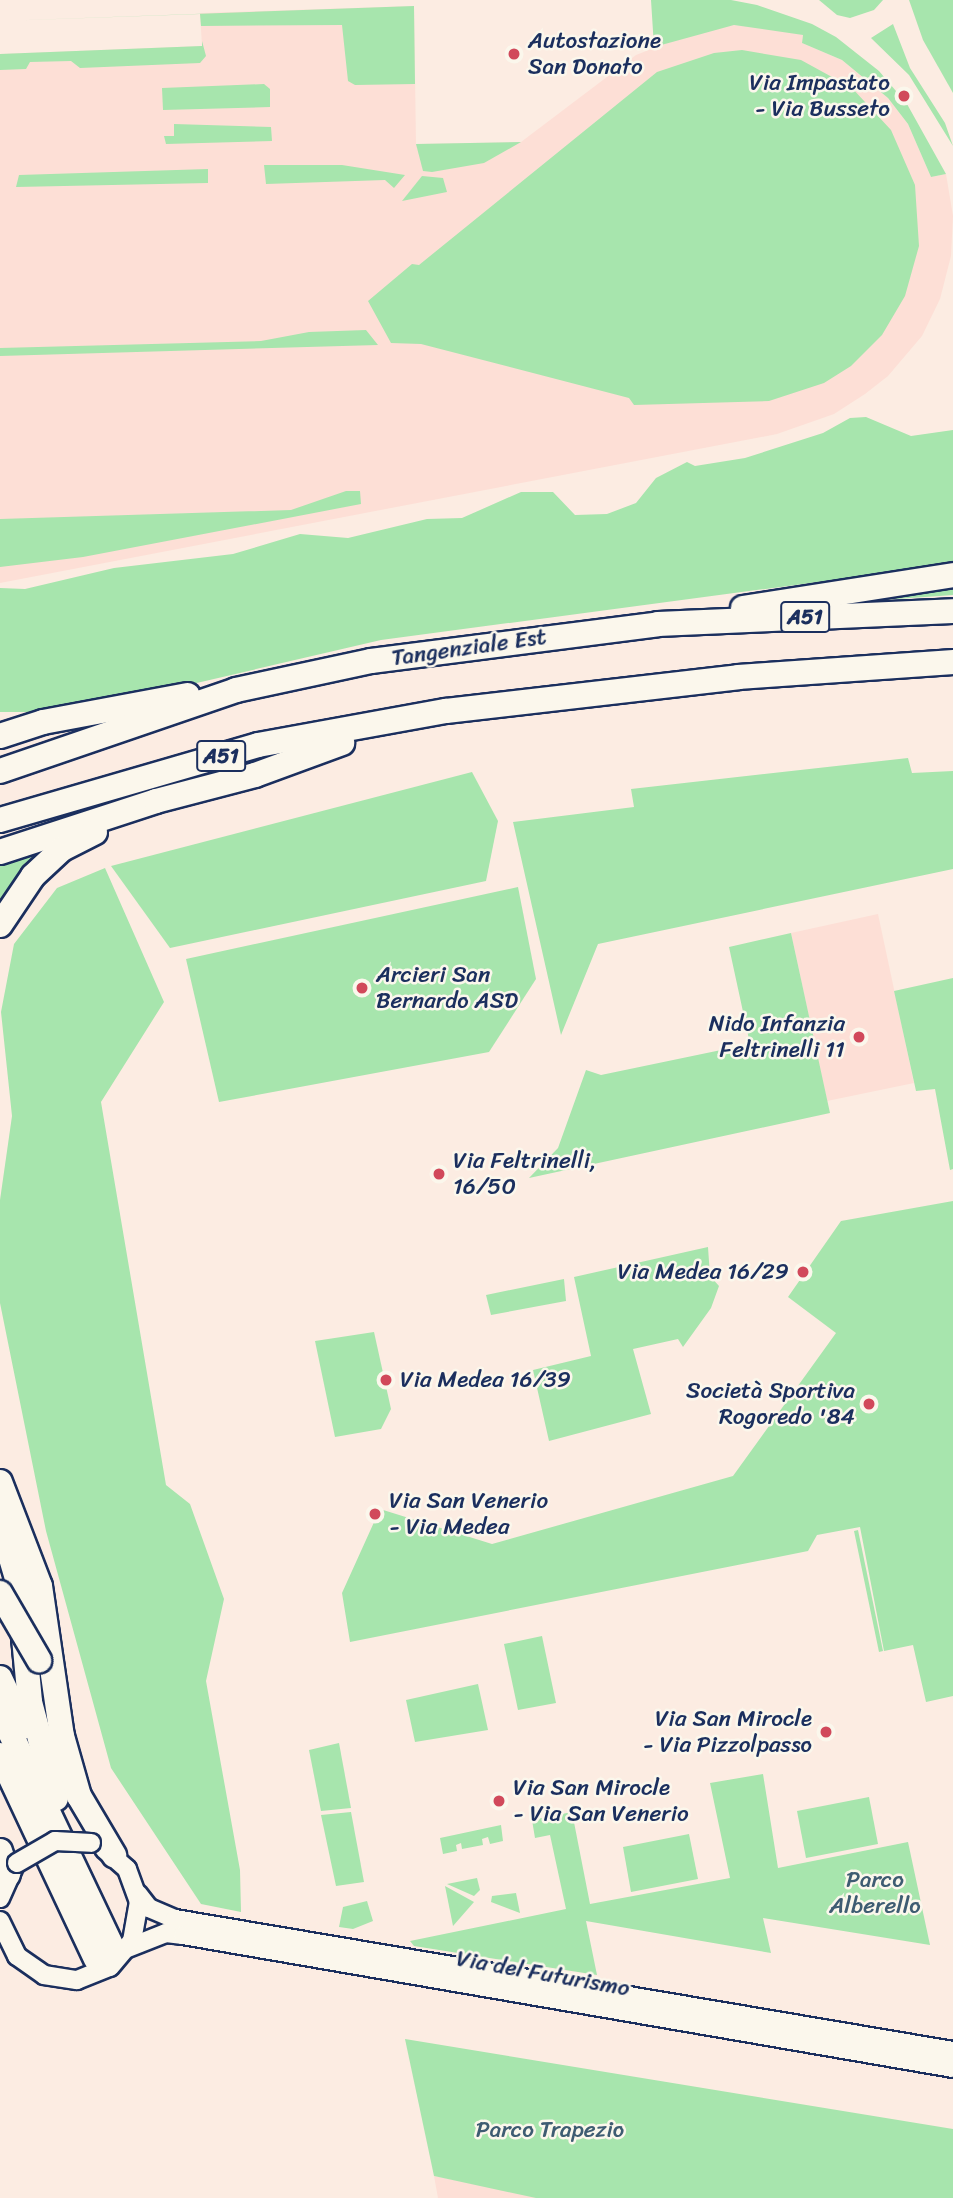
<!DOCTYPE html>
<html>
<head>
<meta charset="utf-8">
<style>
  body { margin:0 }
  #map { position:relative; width:953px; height:2198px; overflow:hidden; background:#fcece2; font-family:Sriracha,sans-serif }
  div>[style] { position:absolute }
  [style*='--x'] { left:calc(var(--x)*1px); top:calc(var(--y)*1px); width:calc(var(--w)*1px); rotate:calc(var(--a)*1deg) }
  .built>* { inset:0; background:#fddfd6 }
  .green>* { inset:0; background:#a7e5ad }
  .roads { filter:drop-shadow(2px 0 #1b2f5e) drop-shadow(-2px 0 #1b2f5e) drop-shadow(0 2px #1b2f5e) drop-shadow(0 -2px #1b2f5e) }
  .minor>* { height:18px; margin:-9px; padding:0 9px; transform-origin:9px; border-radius:9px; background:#fbf7ec }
  .highway>* { height:24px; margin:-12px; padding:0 12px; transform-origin:12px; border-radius:12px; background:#fbf7ec }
  .bridges { filter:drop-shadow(2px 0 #1b2f5e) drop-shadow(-2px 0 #1b2f5e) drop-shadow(0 2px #1b2f5e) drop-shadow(0 -2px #1b2f5e) }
  .minor-bridge>* { height:18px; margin:-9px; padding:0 9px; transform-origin:9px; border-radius:9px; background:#fbf7ec }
  .highway-bridge>* { height:24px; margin:-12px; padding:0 12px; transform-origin:12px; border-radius:12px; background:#fbf7ec }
  .dots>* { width:19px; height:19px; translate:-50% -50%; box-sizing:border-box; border:4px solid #fbf7ec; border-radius:50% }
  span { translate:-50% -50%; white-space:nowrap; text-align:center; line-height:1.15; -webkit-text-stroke:5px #fbf7ec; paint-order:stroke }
  .shield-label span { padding:2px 5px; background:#fbf7ec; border:2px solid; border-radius:5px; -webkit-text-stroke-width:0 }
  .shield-label { font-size:21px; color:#1b2f5e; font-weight:700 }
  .poi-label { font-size:23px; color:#1b2f5e }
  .left { translate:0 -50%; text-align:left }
  .right { translate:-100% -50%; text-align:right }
  .street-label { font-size:23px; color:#1b2f5e }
  .park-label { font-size:23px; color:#3e5c72 }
</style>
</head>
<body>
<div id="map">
  <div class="built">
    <div style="clip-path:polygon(414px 6px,416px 144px,521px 142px,636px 55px,697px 31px,734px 25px,771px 28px,803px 35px,802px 43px,842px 60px,888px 98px,908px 124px,931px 177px,946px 174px,953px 216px,951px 256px,940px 299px,922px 336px,888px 376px,865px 394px,834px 414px,777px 434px,0 583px,0 54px,202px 46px,200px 13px)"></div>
    <div style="clip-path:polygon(878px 914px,914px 1083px,827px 1101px,791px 933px)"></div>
    <div style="clip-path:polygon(434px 2176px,536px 2196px,536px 2198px,438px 2198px)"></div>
  </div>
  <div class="green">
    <div style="clip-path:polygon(651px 0,731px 0,757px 5px,812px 24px,836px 37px,879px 71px,907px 104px,946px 174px,931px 177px,908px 124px,888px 98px,842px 60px,802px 43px,803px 35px,734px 25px,654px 47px)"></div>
    <div style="clip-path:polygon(819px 0,883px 0,874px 10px,850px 18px,837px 15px)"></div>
    <div style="clip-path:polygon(909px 0,953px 0,953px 93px,923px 40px)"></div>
    <div style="clip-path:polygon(414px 6px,415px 84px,355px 85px,348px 81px,342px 25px,201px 26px,200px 14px,0 21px)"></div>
    <div style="clip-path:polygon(893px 24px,910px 68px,945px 123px,953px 146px,909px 75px,871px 38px)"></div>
    <div style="clip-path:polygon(202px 41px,206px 56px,200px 63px,80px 68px,71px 61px,30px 62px,26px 69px,0 70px,0 54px,202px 46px)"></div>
    <div style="clip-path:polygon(742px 50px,801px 60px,852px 88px,891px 130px,915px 185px,919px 246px,905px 296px,882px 335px,851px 366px,824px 383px,769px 401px,634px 405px,629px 398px,421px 344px,391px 343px,368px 301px,412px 264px,419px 265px,657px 72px,714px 53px)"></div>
    <div style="clip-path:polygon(264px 84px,270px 89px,270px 107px,163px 110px,162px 88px)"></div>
    <div style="clip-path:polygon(174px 124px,271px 127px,272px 141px,166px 144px,164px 136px,174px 136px)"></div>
    <div style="clip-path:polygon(521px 142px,484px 163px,432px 172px,423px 171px,416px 144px)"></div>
    <div style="clip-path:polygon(264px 165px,342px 165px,405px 175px,394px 188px,385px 180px,266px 184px)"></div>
    <div style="clip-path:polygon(208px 169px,208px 183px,16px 187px,19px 175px)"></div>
    <div style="clip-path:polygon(422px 176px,443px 178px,447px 192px,402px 201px)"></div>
    <div style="clip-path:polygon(366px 330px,378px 345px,0 356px,0 348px,261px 341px,309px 332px)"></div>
    <div style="clip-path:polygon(866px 417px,911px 436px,953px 430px,953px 564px,381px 640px,188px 685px,145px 689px,36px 712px,0 712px,0 588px,25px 589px,114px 568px,233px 554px,300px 534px,348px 538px,427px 519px,462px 518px,521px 492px,553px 492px,575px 515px,607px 514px,636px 503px,656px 478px,687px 462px,695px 466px,745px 458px,823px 433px,850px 418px)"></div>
    <div style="clip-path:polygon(346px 491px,360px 491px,361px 504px,83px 557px,0 567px,0 519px,291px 510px)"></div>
    <div style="clip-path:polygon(953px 582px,953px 595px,827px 604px)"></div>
    <div style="clip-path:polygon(908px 758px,912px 773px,953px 771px,953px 869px,598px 944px,561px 1035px,513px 822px,634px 807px,631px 789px)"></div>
    <div style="clip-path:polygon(472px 772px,498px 821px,486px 881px,170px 948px,111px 866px)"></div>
    <div style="clip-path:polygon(81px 833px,0 915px,0 862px)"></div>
    <div style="clip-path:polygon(105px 868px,164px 1002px,101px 1102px,166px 1485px,190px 1504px,224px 1599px,206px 1681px,240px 1870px,241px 1912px,201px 1904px,111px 1768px,46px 1531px,0 1303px,0 1200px,12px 1116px,1px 1012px,14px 944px,57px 888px)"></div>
    <div style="clip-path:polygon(518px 887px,536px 979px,489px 1052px,219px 1102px,186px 959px)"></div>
    <div style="clip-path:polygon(791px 933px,830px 1113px,529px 1178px,558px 1148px,586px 1070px,601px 1075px,750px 1044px,729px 947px)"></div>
    <div style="clip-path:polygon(953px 978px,953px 1169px,950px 1170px,935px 1089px,916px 1091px,894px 991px)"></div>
    <div style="clip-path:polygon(953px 1201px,953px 1696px,926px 1702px,913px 1645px,884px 1651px,860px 1527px,817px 1535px,808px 1551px,350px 1642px,342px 1593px,380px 1509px,492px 1544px,733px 1476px,836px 1333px,788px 1297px,841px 1221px)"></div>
    <div style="clip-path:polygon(708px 1247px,710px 1276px,719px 1286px,711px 1308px,683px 1347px,678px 1339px,633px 1349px,651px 1414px,549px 1441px,533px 1370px,591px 1356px,574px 1277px)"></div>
    <div style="clip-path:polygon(564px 1279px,566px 1301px,491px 1315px,486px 1295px)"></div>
    <div style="clip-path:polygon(374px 1332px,391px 1409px,381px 1429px,335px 1437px,315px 1341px)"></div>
    <div style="clip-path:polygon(858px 1530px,883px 1651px,879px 1652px,854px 1531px)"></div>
    <div style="clip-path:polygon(542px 1636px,556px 1703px,518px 1710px,504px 1644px)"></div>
    <div style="clip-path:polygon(478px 1684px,488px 1730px,415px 1742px,406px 1700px)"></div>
    <div style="clip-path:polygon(339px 1743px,351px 1808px,321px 1811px,309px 1750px)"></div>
    <div style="clip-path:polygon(763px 1774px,778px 1868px,908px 1842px,930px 1945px,763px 1918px,771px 1953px,586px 1921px,597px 1975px,414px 1946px,410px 1941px,566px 1909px,550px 1835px,535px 1838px,532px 1820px,572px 1812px,590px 1904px,730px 1878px,710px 1783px)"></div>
    <div style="clip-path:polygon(869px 1797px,878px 1844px,806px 1858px,797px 1811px)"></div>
    <div style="clip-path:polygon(351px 1812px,364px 1882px,336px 1886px,321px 1815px)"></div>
    <div style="clip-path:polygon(501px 1825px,503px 1841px,490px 1844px,488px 1837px,482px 1839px,483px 1845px,462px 1849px,461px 1843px,456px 1845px,457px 1851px,443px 1854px,440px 1838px)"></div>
    <div style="clip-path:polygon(689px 1834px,698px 1879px,631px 1892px,623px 1847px)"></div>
    <div style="clip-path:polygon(477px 1878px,480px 1890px,474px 1896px,447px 1884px)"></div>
    <div style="clip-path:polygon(445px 1886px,474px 1902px,453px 1926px)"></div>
    <div style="clip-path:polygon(516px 1893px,520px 1913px,491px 1902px,492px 1896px)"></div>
    <div style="clip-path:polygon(367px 1901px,373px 1921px,353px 1929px,339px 1927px,343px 1907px)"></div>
    <div style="clip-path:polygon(405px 2039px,953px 2129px,953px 2198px,536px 2198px,434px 2176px)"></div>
  </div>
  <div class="roads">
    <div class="minor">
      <div style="--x:138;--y:1894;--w:18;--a:52"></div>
      <div style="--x:149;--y:1908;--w:28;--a:23"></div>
      <div style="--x:175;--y:1919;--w:789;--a:9.63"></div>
      <div style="--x:0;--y:1898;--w:35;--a:-66"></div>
      <div style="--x:0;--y:1921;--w:39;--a:64"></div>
      <div style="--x:17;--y:1956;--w:33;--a:35"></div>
      <div style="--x:44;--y:1975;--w:33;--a:9"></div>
      <div style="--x:77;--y:1980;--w:35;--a:-22"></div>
      <div style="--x:110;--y:1967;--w:34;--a:-50"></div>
      <div style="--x:132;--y:1941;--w:40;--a:-80"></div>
      <div style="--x:139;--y:1902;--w:35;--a:-110"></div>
      <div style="--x:127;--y:1869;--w:30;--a:-139"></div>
      <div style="--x:128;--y:1948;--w:41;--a:-21.5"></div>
      <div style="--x:166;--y:1933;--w:17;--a:7"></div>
      <div style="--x:183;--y:1935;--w:781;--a:9.8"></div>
    </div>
    <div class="highway">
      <div style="--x:743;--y:608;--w:213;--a:-8.9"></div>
      <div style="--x:0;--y:736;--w:45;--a:-18"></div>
      <div style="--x:43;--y:722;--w:147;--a:-10.6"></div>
      <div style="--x:0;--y:771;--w:250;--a:-18.9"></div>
      <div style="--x:236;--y:690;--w:138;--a:-12.1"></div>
      <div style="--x:371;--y:661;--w:289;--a:-7.3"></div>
      <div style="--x:658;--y:624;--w:295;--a:-2.5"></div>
      <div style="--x:0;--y:820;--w:269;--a:-16.2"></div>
      <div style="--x:258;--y:745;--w:191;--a:-10.3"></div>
      <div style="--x:446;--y:711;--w:294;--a:-6.6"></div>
      <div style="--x:738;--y:677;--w:216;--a:-4"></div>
      <div style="--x:0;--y:852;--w:164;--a:-18.1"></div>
      <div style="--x:156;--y:801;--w:102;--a:-14.7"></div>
      <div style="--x:255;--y:775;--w:93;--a:-20.2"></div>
      <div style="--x:0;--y:925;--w:59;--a:-56"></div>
      <div style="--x:33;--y:876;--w:40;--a:-43"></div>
      <div style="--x:62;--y:849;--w:37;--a:-27"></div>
      <div style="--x:0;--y:1482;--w:111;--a:69"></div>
      <div style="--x:40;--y:1586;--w:159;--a:81.7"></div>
      <div style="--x:0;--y:1521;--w:67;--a:73.5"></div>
      <div style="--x:19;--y:1585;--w:118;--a:84.6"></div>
      <div style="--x:30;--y:1702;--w:100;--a:75"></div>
      <div style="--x:0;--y:1678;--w:54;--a:64.9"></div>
      <div style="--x:0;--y:1711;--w:261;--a:64.6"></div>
      <div style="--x:60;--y:1729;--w:70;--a:74.2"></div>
      <div style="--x:79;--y:1796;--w:69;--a:59.3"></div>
      <div style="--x:0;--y:1755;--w:225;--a:64.8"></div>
      <div style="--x:0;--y:1851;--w:25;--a:72"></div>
    </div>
  </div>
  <div class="bridges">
    <div class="minor-bridge">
      <div style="--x:17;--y:1863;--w:44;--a:-30.1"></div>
      <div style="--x:55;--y:1841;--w:36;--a:3"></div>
    </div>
    <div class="highway-bridge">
      <div style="--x:0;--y:1593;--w:78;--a:59.8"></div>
    </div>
  </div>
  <div class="dots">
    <div style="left:514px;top:54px;background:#d1495b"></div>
    <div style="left:904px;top:96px;background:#d1495b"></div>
    <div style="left:362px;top:988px;background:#d1495b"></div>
    <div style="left:859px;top:1037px;background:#d1495b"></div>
    <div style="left:439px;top:1174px;background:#d1495b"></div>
    <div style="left:803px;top:1272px;background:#d1495b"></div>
    <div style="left:386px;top:1380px;background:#d1495b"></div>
    <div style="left:869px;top:1404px;background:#d1495b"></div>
    <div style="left:375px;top:1514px;background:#d1495b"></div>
    <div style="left:826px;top:1732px;background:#d1495b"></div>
    <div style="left:499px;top:1801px;background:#d1495b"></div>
  </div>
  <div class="shield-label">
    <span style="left:805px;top:617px">A51</span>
    <span style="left:221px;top:756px">A51</span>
  </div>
  <div class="poi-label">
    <span class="left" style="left:528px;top:54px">Autostazione<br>San Donato</span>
    <span class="right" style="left:890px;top:96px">Via Impastato<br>- Via Busseto</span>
    <span class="left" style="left:376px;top:988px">Arcieri San<br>Bernardo ASD</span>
    <span class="right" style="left:845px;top:1037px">Nido Infanzia<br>Feltrinelli 11</span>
    <span class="left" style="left:453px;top:1174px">Via Feltrinelli,<br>16/50</span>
    <span class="right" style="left:789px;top:1272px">Via Medea 16/29</span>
    <span class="left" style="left:400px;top:1380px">Via Medea 16/39</span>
    <span class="right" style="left:855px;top:1404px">Società Sportiva<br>Rogoredo '84</span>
    <span class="left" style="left:389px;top:1514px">Via San Venerio<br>- Via Medea</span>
    <span class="right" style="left:812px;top:1732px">Via San Mirocle<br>- Via Pizzolpasso</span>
    <span class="left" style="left:513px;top:1801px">Via San Mirocle<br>- Via San Venerio</span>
  </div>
  <div class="street-label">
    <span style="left:469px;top:648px;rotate:-8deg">Tangenziale Est</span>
    <span style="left:543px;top:1974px;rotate:10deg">Via del Futurismo</span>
  </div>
  <div class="park-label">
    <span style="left:875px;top:1893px">Parco<br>Alberello</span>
    <span style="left:550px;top:2130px">Parco Trapezio</span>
  </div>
</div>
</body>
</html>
